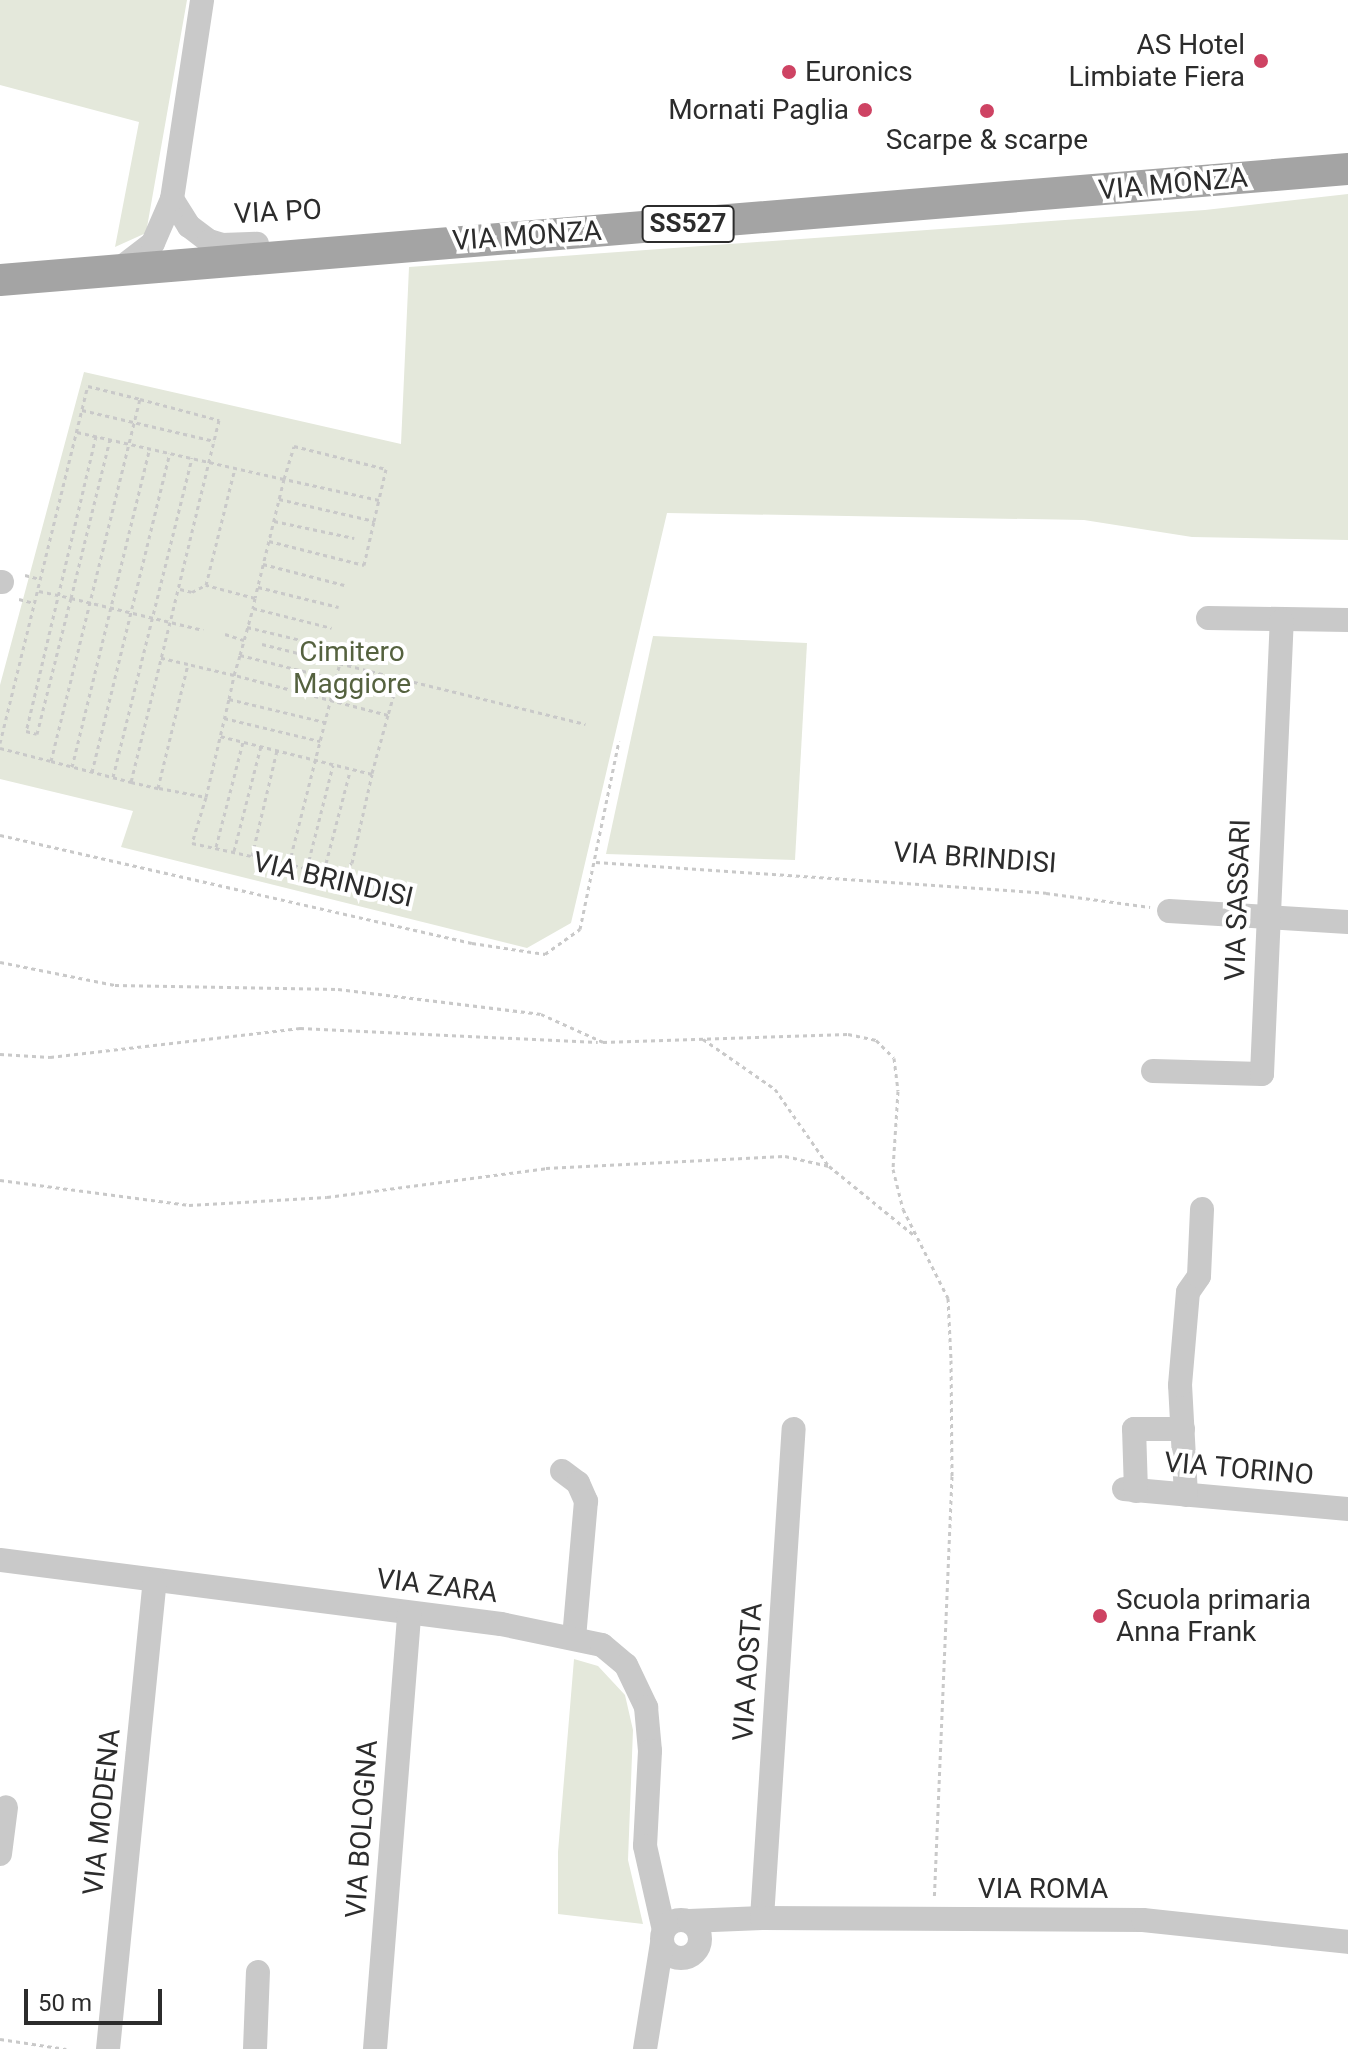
<!DOCTYPE html>
<html>
<head>
<meta charset="utf-8">
<style>
  body { margin:0 }
  #map { position:relative; width:1348px; height:2049px; overflow:hidden; background:#fff; font-family:Roboto,sans-serif }
  div>[style] { position:absolute }
  [style*='--x'] { left:calc(var(--x)*1px); top:calc(var(--y)*1px); width:calc(var(--w)*1px); rotate:calc(var(--a)*1deg) }
  .green>* { inset:0; background:#e4e8db }
  .path>* { height:3px; margin-top:-1.5px; transform-origin:0; background:repeating-linear-gradient(90deg,#c9c9c9 0 4px,transparent 0 8px) }
  .minor>* { height:24px; margin:-12px; padding:0 12px; transform-origin:12px; border-radius:12px; background:#c9c9c9 }
  .minor>.ring { margin:-12px; padding:0; box-sizing:content-box; background:none; border:24px solid #c9c9c9; border-radius:50% }
  .major>* { height:32px; margin:-16px; padding:0 16px; transform-origin:16px; border-radius:16px; background:#a4a4a4 }
  .dots>* { width:22px; height:22px; translate:-50% -50%; box-sizing:border-box; border:4px solid #fff; border-radius:50% }
  span { translate:-50% -50%; white-space:nowrap; text-align:center; line-height:1.15; -webkit-text-stroke:8px #fff; paint-order:stroke }
  .shield-label span { padding:2px 6px; background:#fff; border:2px solid; border-radius:6px; -webkit-text-stroke-width:0 }
  .shield-label { font-size:26px; color:#2c2c2c; font-weight:700 }
  .poi-label { font-size:28px; color:#2c2c2c }
  .right { translate:-100% -50%; text-align:right }
  .left { translate:0 -50%; text-align:left }
  .street-label { font-size:28px; color:#2c2c2c }
  .park-label { font-size:28px; color:#55623f }
  .scale { position:absolute; left:24px; top:1989px; width:138px; height:36px; box-sizing:border-box; border:4px solid #2c2c2c; border-top:0; padding-left:10px; font-size:24px; line-height:28px; white-space:nowrap; color:#2c2c2c; -webkit-text-stroke:6px #fff; paint-order:stroke }
</style>
</head>
<body>
<div id="map">
  <div class="green">
    <div style="clip-path:polygon(0 0,187px 0,146px 233px,115px 247px,139px 122px,0 85px)"></div>
    <div style="clip-path:polygon(1348px 194px,1348px 540px,1192px 537px,1084px 520px,667px 513px,571px 923px,527px 948px,121px 847px,133px 811px,0 779px,0 685px,84px 372px,401px 444px,409px 267px,1205px 210px)"></div>
    <div style="clip-path:polygon(653px 636px,807px 643px,795px 860px,606px 854px)"></div>
    <div style="clip-path:polygon(574px 1659px,598px 1666px,625px 1695px,633px 1730px,628px 1860px,643px 1924px,558px 1914px,558px 1852px)"></div>
  </div>
  <div class="path">
    <div style="--x:82;--y:410;--w:136;--a:13.2"></div>
    <div style="--x:77;--y:432;--w:212;--a:12.8"></div>
    <div style="--x:284;--y:479;--w:122;--a:103.7"></div>
    <div style="--x:255;--y:598;--w:51;--a:-165.1"></div>
    <div style="--x:206;--y:585;--w:121;--a:-76.1"></div>
    <div style="--x:96;--y:436;--w:303;--a:103.3"></div>
    <div style="--x:26;--y:731;--w:11;--a:15"></div>
    <div style="--x:37;--y:734;--w:140;--a:-76"></div>
    <div style="--x:71;--y:598;--w:136;--a:13.6"></div>
    <div style="--x:279;--y:499;--w:98;--a:13"></div>
    <div style="--x:374;--y:521;--w:22;--a:-77"></div>
    <div style="--x:379;--y:500;--w:97;--a:-167.5"></div>
    <div style="--x:284;--y:479;--w:34;--a:-73"></div>
    <div style="--x:294;--y:446;--w:95;--a:14"></div>
    <div style="--x:386;--y:469;--w:32;--a:103"></div>
    <div style="--x:274;--y:521;--w:82;--a:12"></div>
    <div style="--x:269;--y:541;--w:98;--a:14.2"></div>
    <div style="--x:364;--y:565;--w:45;--a:-77.2"></div>
    <div style="--x:263;--y:564;--w:84;--a:14.5"></div>
    <div style="--x:25;--y:575;--w:16;--a:15"></div>
    <div style="--x:258;--y:587;--w:83;--a:13.9"></div>
    <div style="--x:180;--y:589;--w:12;--a:14"></div>
    <div style="--x:192;--y:592;--w:16;--a:-27"></div>
    <div style="--x:39;--y:591;--w:33;--a:12"></div>
    <div style="--x:71;--y:598;--w:164;--a:-76.2"></div>
    <div style="--x:255;--y:598;--w:10;--a:101"></div>
    <div style="--x:253;--y:608;--w:81;--a:14.2"></div>
    <div style="--x:19;--y:599;--w:16;--a:15"></div>
    <div style="--x:247;--y:627;--w:85;--a:13.5"></div>
    <div style="--x:225;--y:634;--w:20;--a:18"></div>
    <div style="--x:262;--y:644;--w:140;--a:14"></div>
    <div style="--x:240;--y:655;--w:159;--a:14.2"></div>
    <div style="--x:394;--y:694;--w:22;--a:106"></div>
    <div style="--x:388;--y:715;--w:159;--a:-165.4"></div>
    <div style="--x:234;--y:675;--w:21;--a:-73"></div>
    <div style="--x:240;--y:655;--w:49;--a:-74.5"></div>
    <div style="--x:394;--y:693;--w:16;--a:-75"></div>
    <div style="--x:398;--y:678;--w:193;--a:13.8"></div>
    <div style="--x:229;--y:699;--w:99;--a:13.5"></div>
    <div style="--x:224;--y:718;--w:99;--a:13.5"></div>
    <div style="--x:0;--y:743;--w:368;--a:-76.2"></div>
    <div style="--x:88;--y:386;--w:54;--a:14"></div>
    <div style="--x:0;--y:748;--w:53;--a:14.3"></div>
    <div style="--x:51;--y:761;--w:373;--a:-76.2"></div>
    <div style="--x:140;--y:399;--w:82;--a:14.9"></div>
    <div style="--x:219;--y:420;--w:208;--a:103.6"></div>
    <div style="--x:170;--y:622;--w:165;--a:103.7"></div>
    <div style="--x:131;--y:782;--w:28;--a:13"></div>
    <div style="--x:158;--y:788;--w:128;--a:-76.4"></div>
    <div style="--x:188;--y:664;--w:28;--a:-167"></div>
    <div style="--x:51;--y:761;--w:83;--a:14.7"></div>
    <div style="--x:72;--y:767;--w:328;--a:-76.3"></div>
    <div style="--x:92;--y:772;--w:328;--a:-76.3"></div>
    <div style="--x:372;--y:773;--w:60;--a:-74.6"></div>
    <div style="--x:113;--y:777;--w:329;--a:-76.1"></div>
    <div style="--x:159;--y:788;--w:48;--a:10.8"></div>
    <div style="--x:206;--y:797;--w:101;--a:-76.8"></div>
    <div style="--x:229;--y:699;--w:25;--a:-78"></div>
    <div style="--x:234;--y:675;--w:47;--a:-166.6"></div>
    <div style="--x:206;--y:797;--w:48;--a:106.9"></div>
    <div style="--x:192;--y:843;--w:149;--a:12.4"></div>
    <div style="--x:338;--y:875;--w:18;--a:-41"></div>
    <div style="--x:352;--y:863;--w:91;--a:-77.3"></div>
    <div style="--x:372;--y:774;--w:157;--a:-166"></div>
    <div style="--x:0;--y:835;--w:484;--a:12.9"></div>
    <div style="--x:472;--y:943;--w:74;--a:8.6"></div>
    <div style="--x:545;--y:954;--w:43;--a:-35.5"></div>
    <div style="--x:580;--y:929;--w:192;--a:-78.3"></div>
    <div style="--x:216;--y:847;--w:108;--a:-75.6"></div>
    <div style="--x:234;--y:851;--w:108;--a:-75.6"></div>
    <div style="--x:252;--y:856;--w:109;--a:-76.7"></div>
    <div style="--x:596;--y:862;--w:451;--a:3.9"></div>
    <div style="--x:1046;--y:893;--w:105;--a:7.7"></div>
    <div style="--x:289;--y:864;--w:207;--a:-75.8"></div>
    <div style="--x:307;--y:868;--w:106;--a:-75.8"></div>
    <div style="--x:324;--y:871;--w:103;--a:-75.4"></div>
    <div style="--x:0;--y:962;--w:117;--a:11.3"></div>
    <div style="--x:115;--y:985;--w:223;--a:1"></div>
    <div style="--x:338;--y:989;--w:205;--a:7"></div>
    <div style="--x:541;--y:1014;--w:68;--a:24.3"></div>
    <div style="--x:603;--y:1042;--w:245;--a:-1.9"></div>
    <div style="--x:848;--y:1034;--w:29;--a:12"></div>
    <div style="--x:876;--y:1040;--w:25;--a:45"></div>
    <div style="--x:894;--y:1058;--w:33;--a:83"></div>
    <div style="--x:898;--y:1091;--w:78;--a:93.7"></div>
    <div style="--x:893;--y:1169;--w:41;--a:76"></div>
    <div style="--x:903;--y:1209;--w:100;--a:63.2"></div>
    <div style="--x:948;--y:1298;--w:62;--a:87.2"></div>
    <div style="--x:951;--y:1360;--w:116;--a:89.5"></div>
    <div style="--x:952;--y:1476;--w:423;--a:92.4"></div>
    <div style="--x:703;--y:1039;--w:88;--a:34.8"></div>
    <div style="--x:775;--y:1089;--w:93;--a:55.1"></div>
    <div style="--x:0;--y:1054;--w:50;--a:3.4"></div>
    <div style="--x:50;--y:1057;--w:252;--a:-6.6"></div>
    <div style="--x:300;--y:1028;--w:298;--a:2.7"></div>
    <div style="--x:0;--y:1180;--w:191;--a:7.5"></div>
    <div style="--x:189;--y:1205;--w:138;--a:-3.3"></div>
    <div style="--x:327;--y:1197;--w:221;--a:-7.5"></div>
    <div style="--x:546;--y:1168;--w:239;--a:-2.9"></div>
    <div style="--x:785;--y:1156;--w:45;--a:12.8"></div>
    <div style="--x:829;--y:1166;--w:109;--a:39.1"></div>
    <div style="--x:0;--y:2039;--w:67;--a:8.6"></div>
  </div>
  <div class="minor">
    <div style="--x:172;--y:199;--w:32;--a:58"></div>
    <div style="--x:189;--y:226;--w:25;--a:37"></div>
    <div style="--x:209;--y:241;--w:14;--a:17"></div>
    <div style="--x:222;--y:245;--w:35;--a:-2"></div>
    <div style="--x:118;--y:270;--w:44;--a:-37.6"></div>
    <div style="--x:153;--y:243;--w:48;--a:-66.6"></div>
    <div style="--x:172;--y:199;--w:201;--a:-81.4"></div>
    <div style="--x:0;--y:582;--w:2;--a:0"></div>
    <div style="--x:1208;--y:618;--w:140;--a:0.8"></div>
    <div style="--x:1169;--y:911;--w:179;--a:3.5"></div>
    <div style="--x:1153;--y:1071;--w:109;--a:1.6"></div>
    <div style="--x:1262;--y:1074;--w:454;--a:-87.5"></div>
    <div style="--x:562;--y:1471;--w:20;--a:37"></div>
    <div style="--x:578;--y:1483;--w:20;--a:66"></div>
    <div style="--x:586;--y:1501;--w:137;--a:95"></div>
    <div style="--x:1124;--y:1489;--w:225;--a:5.1"></div>
    <div style="--x:1136;--y:1491;--w:62;--a:-91.8"></div>
    <div style="--x:1134;--y:1429;--w:49;--a:0"></div>
    <div style="--x:1186;--y:1495;--w:110;--a:-93.1"></div>
    <div style="--x:1180;--y:1385;--w:93;--a:-85.1"></div>
    <div style="--x:1188;--y:1292;--w:19;--a:-55"></div>
    <div style="--x:1199;--y:1276;--w:67;--a:-87.4"></div>
    <div style="--x:0;--y:1560;--w:505;--a:7.28"></div>
    <div style="--x:501;--y:1624;--w:103;--a:11.7"></div>
    <div style="--x:602;--y:1645;--w:31;--a:40"></div>
    <div style="--x:626;--y:1665;--w:47;--a:64.5"></div>
    <div style="--x:646;--y:1707;--w:44;--a:84.8"></div>
    <div style="--x:650;--y:1751;--w:95;--a:93"></div>
    <div style="--x:645;--y:1846;--w:86;--a:77.3"></div>
    <div style="--x:0;--y:1854;--w:47;--a:-82.7"></div>
    <div style="--x:762;--y:1918;--w:490;--a:-86.3"></div>
    <div class="ring" style="left:662px;top:1920px;width:14px;height:14px"></div>
    <div style="--x:689;--y:1921;--w:73;--a:-2.4"></div>
    <div style="--x:762;--y:1918;--w:381;--a:0.3"></div>
    <div style="--x:1143;--y:1920;--w:206;--a:6.1"></div>
    <div style="--x:108;--y:2049;--w:470;--a:-84.3"></div>
    <div style="--x:255;--y:2049;--w:77;--a:-87.8"></div>
    <div style="--x:375;--y:2049;--w:437;--a:-85.5"></div>
    <div style="--x:645;--y:2049;--w:107;--a:-80.9"></div>
  </div>
  <div class="major">
    <div style="--x:0;--y:280;--w:1353;--a:-4.71"></div>
  </div>
  <div class="dots">
    <div style="left:1261px;top:61px;background:#ce4363"></div>
    <div style="left:789px;top:72px;background:#ce4363"></div>
    <div style="left:865px;top:110px;background:#ce4363"></div>
    <div style="left:987px;top:111px;background:#ce4363"></div>
    <div style="left:1100px;top:1616px;background:#ce4363"></div>
  </div>
  <div class="shield-label">
    <span style="left:688px;top:224px">SS527</span>
  </div>
  <div class="poi-label">
    <span class="right" style="left:1245px;top:61px">AS Hotel<br>Limbiate Fiera</span>
    <span class="left" style="left:805px;top:72px">Euronics</span>
    <span class="right" style="left:849px;top:110px">Mornati Paglia</span>
    <span style="left:987px;top:140px">Scarpe &amp; scarpe</span>
    <span class="left" style="left:1116px;top:1616px">Scuola primaria<br>Anna Frank</span>
  </div>
  <div class="street-label">
    <span style="left:1173px;top:184px;rotate:-5deg">VIA MONZA</span>
    <span style="left:278px;top:212px;rotate:-3deg">VIA PO</span>
    <span style="left:527px;top:236px;rotate:-4deg">VIA MONZA</span>
    <span style="left:975px;top:858px;rotate:4deg">VIA BRINDISI</span>
    <span style="left:333px;top:880px;rotate:13deg">VIA BRINDISI</span>
    <span style="left:1238px;top:900px;rotate:-88deg">VIA SASSARI</span>
    <span style="left:1239px;top:1469px;rotate:5deg">VIA TORINO</span>
    <span style="left:437px;top:1586px;rotate:7deg">VIA ZARA</span>
    <span style="left:748px;top:1672px;rotate:-86deg">VIA AOSTA</span>
    <span style="left:102px;top:1812px;rotate:-84deg">VIA MODENA</span>
    <span style="left:362px;top:1829px;rotate:-86deg">VIA BOLOGNA</span>
    <span style="left:1043px;top:1889px">VIA ROMA</span>
  </div>
  <div class="park-label">
    <span style="left:352px;top:668px">Cimitero<br>Maggiore</span>
  </div>
  <div class="scale">50 m</div>
</div>
</body>
</html>
